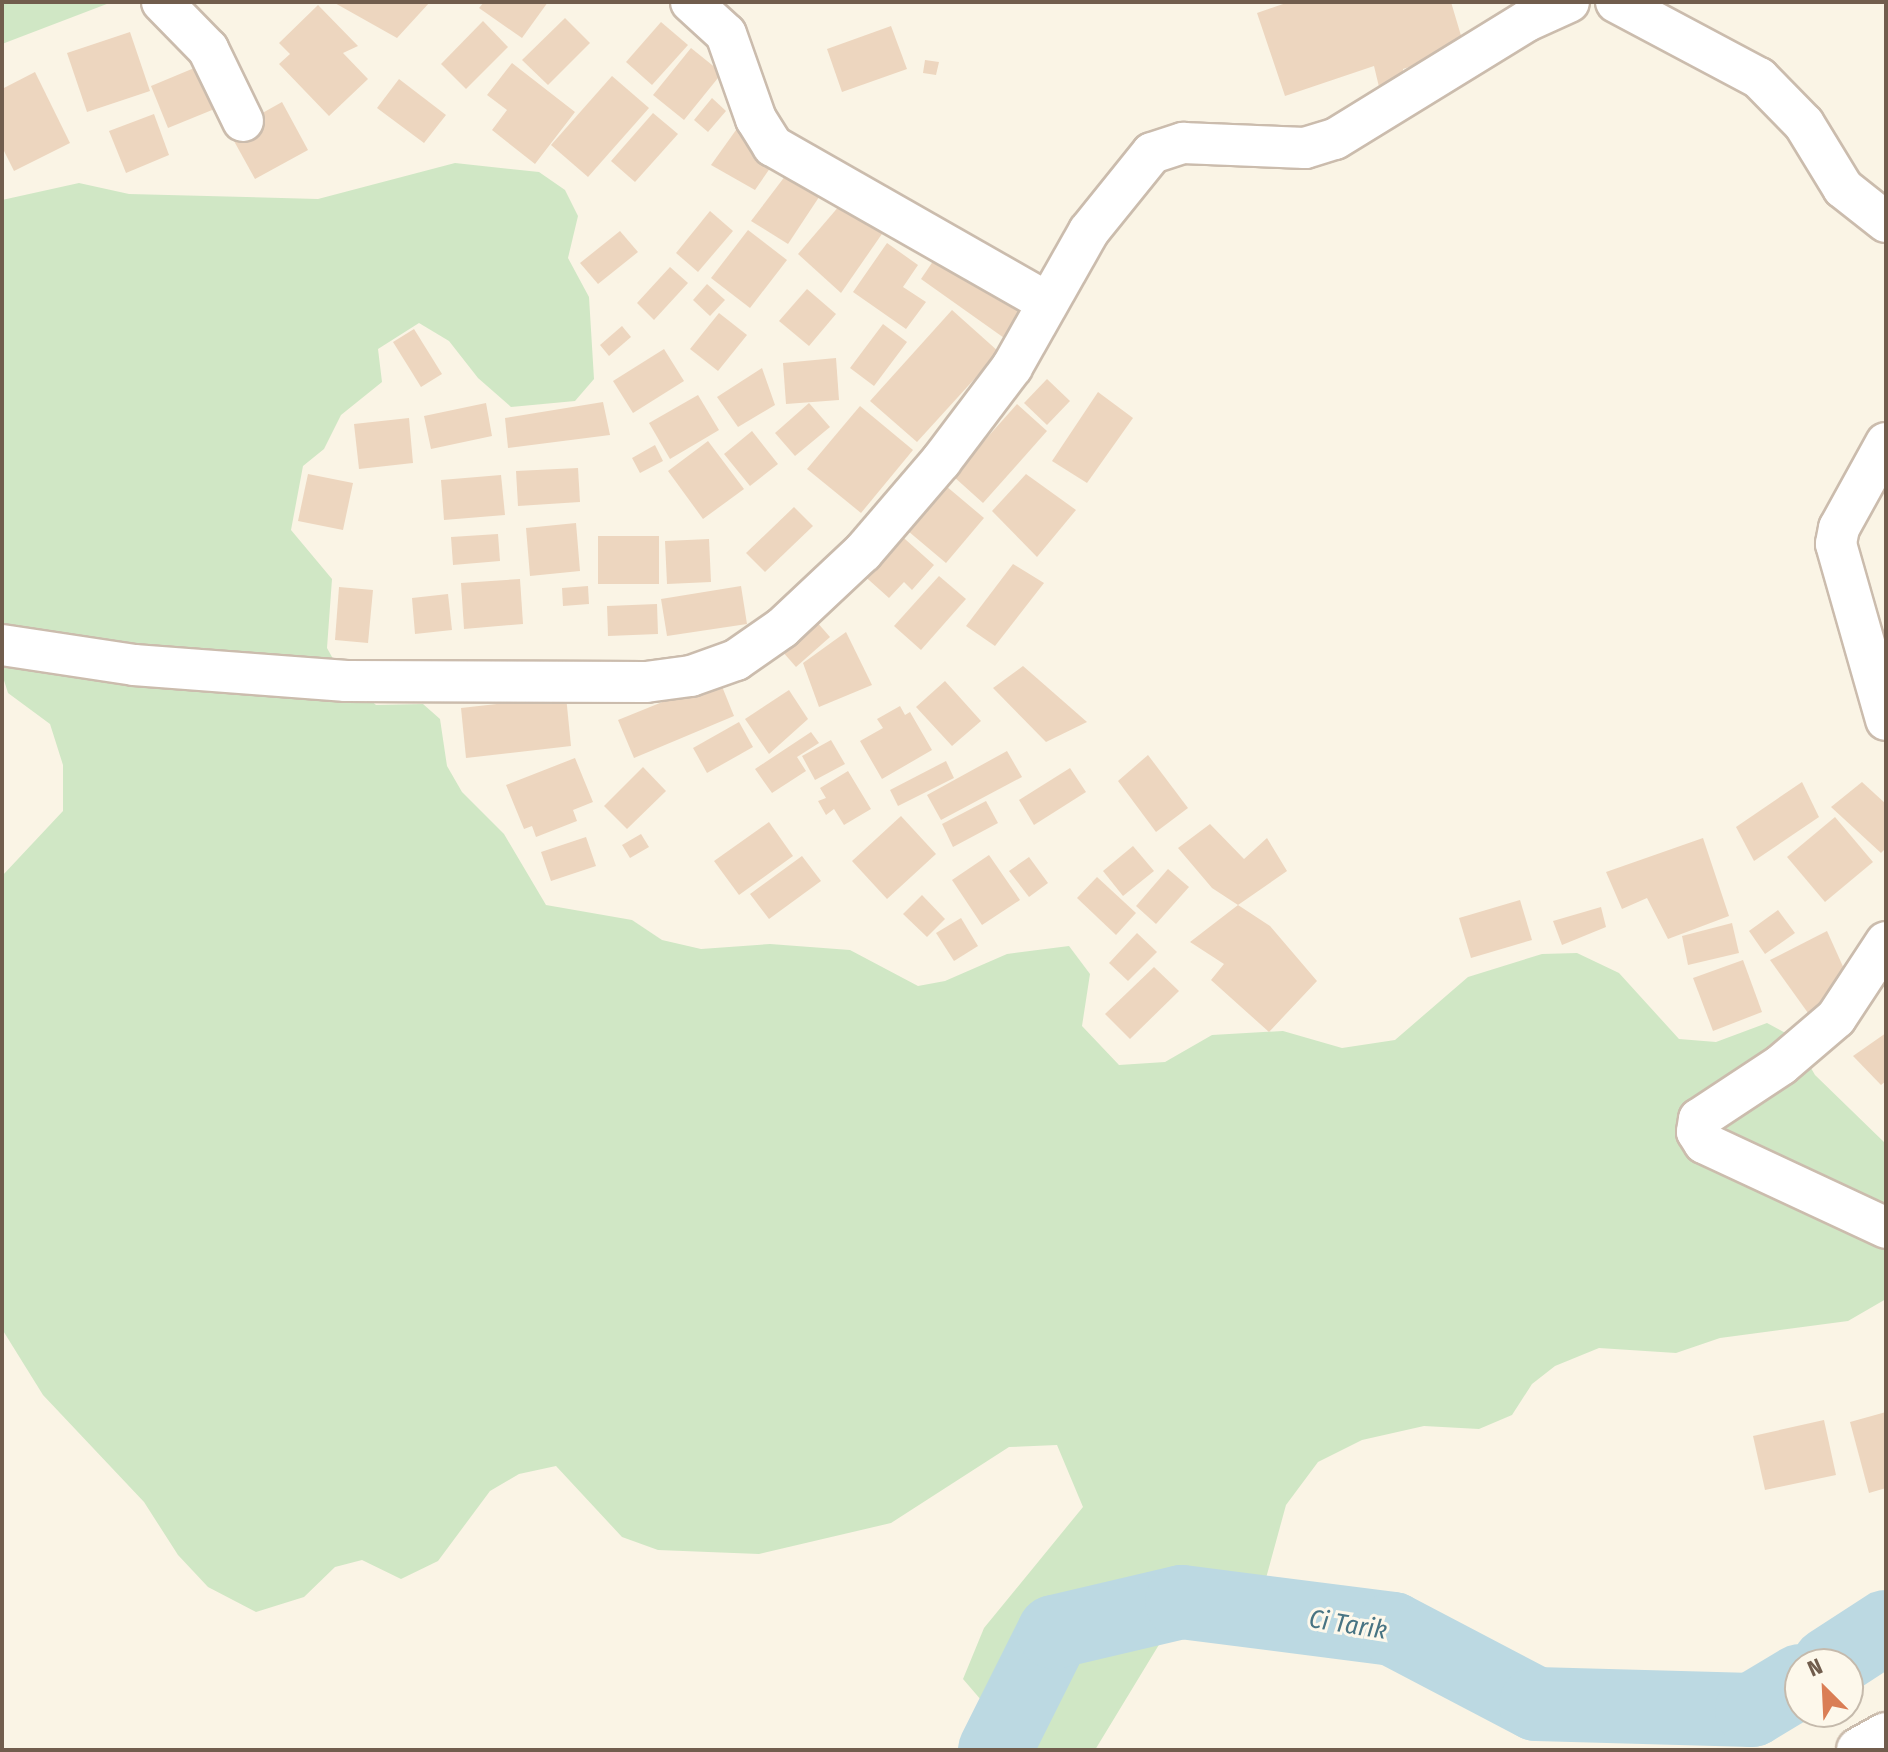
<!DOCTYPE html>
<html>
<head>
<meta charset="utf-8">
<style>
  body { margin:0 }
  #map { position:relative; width:1888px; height:1752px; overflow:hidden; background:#faf4e5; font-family:"Fira Sans Condensed",sans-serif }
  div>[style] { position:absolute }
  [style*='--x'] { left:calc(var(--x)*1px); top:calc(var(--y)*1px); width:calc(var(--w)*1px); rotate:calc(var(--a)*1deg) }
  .green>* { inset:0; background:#d0e7c5 }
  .river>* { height:74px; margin:-37px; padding:0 37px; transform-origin:37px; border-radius:37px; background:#bcd9e2 }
  .building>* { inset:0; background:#edd6bf }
  .roads { filter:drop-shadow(2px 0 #cbbcad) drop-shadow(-2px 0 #cbbcad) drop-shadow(0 2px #cbbcad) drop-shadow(0 -2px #cbbcad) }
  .minor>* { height:40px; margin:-20px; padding:0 20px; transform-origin:20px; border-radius:20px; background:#fff }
  .tertiary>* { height:44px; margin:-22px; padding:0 22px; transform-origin:22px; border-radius:22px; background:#fff }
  span { translate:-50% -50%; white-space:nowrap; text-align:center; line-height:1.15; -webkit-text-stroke:6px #fdf8eb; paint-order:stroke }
  .water-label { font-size:26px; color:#487483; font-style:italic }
  .frame { position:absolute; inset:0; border:4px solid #715d4d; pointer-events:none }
  .north { position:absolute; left:1784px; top:1648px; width:80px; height:80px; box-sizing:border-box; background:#fdf8eb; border:2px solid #c5baac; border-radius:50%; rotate:336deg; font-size:22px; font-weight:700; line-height:32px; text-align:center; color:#715d4d }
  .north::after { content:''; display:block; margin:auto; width:28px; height:36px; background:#da7e55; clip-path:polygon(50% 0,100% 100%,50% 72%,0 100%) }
</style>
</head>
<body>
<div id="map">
  <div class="green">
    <div style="clip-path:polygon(2px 2px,112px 2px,2px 44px)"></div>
    <div style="clip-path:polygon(455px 163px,539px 172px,565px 190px,578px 216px,568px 258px,589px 297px,594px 379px,575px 401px,511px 407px,478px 378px,449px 341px,419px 323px,378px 349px,382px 382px,341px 415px,324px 449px,303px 466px,291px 530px,332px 579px,327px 648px,342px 675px,376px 705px,423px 704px,440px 719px,447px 766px,462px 792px,504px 834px,546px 905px,632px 920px,662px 940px,701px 949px,770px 944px,850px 950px,918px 986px,945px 981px,1007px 954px,1069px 946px,1090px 974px,1082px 1026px,1119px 1065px,1165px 1062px,1212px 1035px,1283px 1031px,1342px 1048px,1395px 1040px,1468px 977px,1542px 954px,1577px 953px,1619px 973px,1679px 1039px,1716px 1042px,1767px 1023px,1793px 1037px,1815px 1075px,1886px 1144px,1886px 1299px,1848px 1321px,1720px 1338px,1676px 1353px,1599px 1348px,1555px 1366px,1532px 1384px,1512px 1415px,1479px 1429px,1424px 1426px,1362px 1440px,1318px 1462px,1286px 1505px,1260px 1600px,1160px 1643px,1095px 1750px,1006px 1750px,1000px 1722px,963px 1679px,984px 1628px,1083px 1507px,1057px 1445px,1009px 1447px,891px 1523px,759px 1554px,658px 1550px,622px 1537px,556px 1466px,519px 1474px,490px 1491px,438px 1561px,401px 1579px,362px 1560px,335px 1567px,304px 1597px,256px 1612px,208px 1587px,178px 1555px,144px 1502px,43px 1395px,2px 1329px,2px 876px,63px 811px,63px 765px,50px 724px,8px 693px,2px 674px,2px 200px,79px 183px,129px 194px,318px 199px)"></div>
  </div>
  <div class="river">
    <div style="--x:1829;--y:1664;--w:68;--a:-33"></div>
    <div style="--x:995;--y:1750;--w:132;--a:-63.4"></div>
    <div style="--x:1054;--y:1632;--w:131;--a:-13.2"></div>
    <div style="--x:1182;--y:1602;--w:213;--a:7.3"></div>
    <div style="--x:1393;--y:1629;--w:161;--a:27.7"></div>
    <div style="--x:1536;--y:1704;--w:216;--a:1.6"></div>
    <div style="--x:1752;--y:1710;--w:56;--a:-31.1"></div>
  </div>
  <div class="building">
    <div style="clip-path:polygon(333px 2px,430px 2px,397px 38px)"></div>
    <div style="clip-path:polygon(484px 2px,548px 2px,522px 38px,479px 8px)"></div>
    <div style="clip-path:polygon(1289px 2px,1451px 2px,1465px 49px,1403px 69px,1402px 90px,1380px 91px,1374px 66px,1285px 96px,1257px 13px)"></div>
    <div style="clip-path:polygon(318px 5px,358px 46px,343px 53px,368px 79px,329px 116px,279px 64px,290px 54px,279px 43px)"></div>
    <div style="clip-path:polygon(565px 18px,590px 43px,548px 85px,522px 60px)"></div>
    <div style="clip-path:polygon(483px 21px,508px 47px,466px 89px,441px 64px)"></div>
    <div style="clip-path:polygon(661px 22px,688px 45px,652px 85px,626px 62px)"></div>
    <div style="clip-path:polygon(891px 26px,907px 69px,842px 92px,827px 49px)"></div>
    <div style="clip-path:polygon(130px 32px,150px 91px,87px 112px,67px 53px)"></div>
    <div style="clip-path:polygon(691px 48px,722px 73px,684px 120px,653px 95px)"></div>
    <div style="clip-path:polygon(925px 60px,939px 62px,936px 75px,923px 73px)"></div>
    <div style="clip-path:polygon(512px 63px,575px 112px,535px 164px,492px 130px,507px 110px,487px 95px)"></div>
    <div style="clip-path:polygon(199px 66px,217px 108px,168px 128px,151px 86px)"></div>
    <div style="clip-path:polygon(35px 72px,70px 143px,14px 171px,2px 147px,2px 89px)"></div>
    <div style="clip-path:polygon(612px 76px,649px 108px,588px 177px,551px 145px)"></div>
    <div style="clip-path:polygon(399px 79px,446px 115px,424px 143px,377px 108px)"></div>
    <div style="clip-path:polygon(712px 98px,726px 111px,708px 132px,694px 120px)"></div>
    <div style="clip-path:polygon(282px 102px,308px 150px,255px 179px,229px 132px)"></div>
    <div style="clip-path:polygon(653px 113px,678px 134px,635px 182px,611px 161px)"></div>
    <div style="clip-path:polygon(154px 114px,169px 155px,126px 173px,109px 131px)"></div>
    <div style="clip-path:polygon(741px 123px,775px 161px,755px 190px,711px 165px)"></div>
    <div style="clip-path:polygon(792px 167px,825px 188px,788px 244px,751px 221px)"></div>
    <div style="clip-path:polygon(840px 205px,884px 231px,841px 293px,798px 254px)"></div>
    <div style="clip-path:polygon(710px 211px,733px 231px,698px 272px,676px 253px)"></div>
    <div style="clip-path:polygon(748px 230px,787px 260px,750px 308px,711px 278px)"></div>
    <div style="clip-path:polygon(620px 231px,638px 252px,598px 284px,580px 263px)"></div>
    <div style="clip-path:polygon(887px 243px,918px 265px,903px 287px,926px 302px,906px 329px,853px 292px)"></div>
    <div style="clip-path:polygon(942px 248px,1032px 295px,1014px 345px,921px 279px)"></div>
    <div style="clip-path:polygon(670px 267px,688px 283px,654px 320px,637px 303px)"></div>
    <div style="clip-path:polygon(707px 284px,725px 300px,710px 316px,693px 300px)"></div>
    <div style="clip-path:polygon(807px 289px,836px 314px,809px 346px,779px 321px)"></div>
    <div style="clip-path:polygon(952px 310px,999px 352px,917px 442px,870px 401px)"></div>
    <div style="clip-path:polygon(719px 313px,747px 335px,718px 371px,690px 349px)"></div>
    <div style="clip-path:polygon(883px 324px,907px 342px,874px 386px,850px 368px)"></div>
    <div style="clip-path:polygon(622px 326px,631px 337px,609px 356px,600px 345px)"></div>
    <div style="clip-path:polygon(414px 329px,442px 374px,421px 387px,393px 342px)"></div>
    <div style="clip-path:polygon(664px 349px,684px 381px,633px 413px,613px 381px)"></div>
    <div style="clip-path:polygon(836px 358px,839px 400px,786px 404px,783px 363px)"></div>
    <div style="clip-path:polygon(762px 368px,775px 405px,738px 427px,717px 397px)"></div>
    <div style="clip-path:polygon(1047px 379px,1070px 401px,1047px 425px,1024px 403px)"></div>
    <div style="clip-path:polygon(1098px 392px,1133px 418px,1087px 483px,1052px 461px)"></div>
    <div style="clip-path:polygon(698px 395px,719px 430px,670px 459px,649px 423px)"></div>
    <div style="clip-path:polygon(603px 402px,610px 435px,508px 448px,505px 418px)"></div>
    <div style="clip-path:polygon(486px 403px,492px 436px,431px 449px,424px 416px)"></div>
    <div style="clip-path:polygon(809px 403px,830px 427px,795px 456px,775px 433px)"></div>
    <div style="clip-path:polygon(1017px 404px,1047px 431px,983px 503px,953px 476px)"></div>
    <div style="clip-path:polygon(860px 406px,913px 450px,861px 513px,807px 469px)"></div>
    <div style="clip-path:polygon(409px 418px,413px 463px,359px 469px,354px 424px)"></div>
    <div style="clip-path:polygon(752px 431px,778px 464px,750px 486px,724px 454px)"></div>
    <div style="clip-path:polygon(708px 441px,744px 489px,703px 519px,668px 471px)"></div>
    <div style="clip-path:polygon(655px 445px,663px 461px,640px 473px,632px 458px)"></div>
    <div style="clip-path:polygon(578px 468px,580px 502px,518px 506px,516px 471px)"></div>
    <div style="clip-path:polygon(308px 474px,353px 483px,343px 530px,298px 521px)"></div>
    <div style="clip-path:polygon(1026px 474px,1076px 510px,1037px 557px,992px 511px)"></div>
    <div style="clip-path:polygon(501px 475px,505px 515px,444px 520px,441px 480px)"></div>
    <div style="clip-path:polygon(946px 486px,984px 518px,946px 563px,908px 531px)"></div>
    <div style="clip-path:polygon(794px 507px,813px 526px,765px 572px,746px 553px)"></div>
    <div style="clip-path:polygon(576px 523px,580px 571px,530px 576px,526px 528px)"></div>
    <div style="clip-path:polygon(896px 531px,934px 565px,912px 590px,904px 582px,889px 598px,860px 572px)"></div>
    <div style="clip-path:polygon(498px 534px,500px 561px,453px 565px,451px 537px)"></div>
    <div style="clip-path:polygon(598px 536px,659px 536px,659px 584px,598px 584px)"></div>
    <div style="clip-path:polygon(709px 539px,711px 582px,667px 584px,665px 541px)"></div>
    <div style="clip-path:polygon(1013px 564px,1044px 583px,995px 646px,966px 626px)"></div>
    <div style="clip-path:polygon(939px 576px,966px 599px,921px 650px,894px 626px)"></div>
    <div style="clip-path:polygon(520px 579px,523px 624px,464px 629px,461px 583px)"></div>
    <div style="clip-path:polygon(588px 586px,589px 604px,563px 606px,562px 588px)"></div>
    <div style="clip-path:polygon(741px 586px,747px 624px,667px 636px,661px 599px)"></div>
    <div style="clip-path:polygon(339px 587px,373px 590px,368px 643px,335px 640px)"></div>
    <div style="clip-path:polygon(448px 594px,452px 630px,415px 634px,412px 598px)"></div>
    <div style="clip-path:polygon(657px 604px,658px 634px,608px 636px,607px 606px)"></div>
    <div style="clip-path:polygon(816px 621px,830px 637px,796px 667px,782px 651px)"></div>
    <div style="clip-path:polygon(846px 632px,872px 685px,819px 707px,803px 663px)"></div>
    <div style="clip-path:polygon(1023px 666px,1087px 722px,1046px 742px,993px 688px)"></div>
    <div style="clip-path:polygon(719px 679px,734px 716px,634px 758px,618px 720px)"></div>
    <div style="clip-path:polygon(945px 681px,981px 721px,952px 746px,916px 707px)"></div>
    <div style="clip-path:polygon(789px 690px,808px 719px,769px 754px,745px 719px)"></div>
    <div style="clip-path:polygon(566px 696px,571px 746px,466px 758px,461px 708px)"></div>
    <div style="clip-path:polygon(900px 706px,905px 715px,910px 712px,932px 750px,882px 779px,860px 741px,883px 728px,877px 719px)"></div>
    <div style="clip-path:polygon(739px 722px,753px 747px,707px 773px,693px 748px)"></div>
    <div style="clip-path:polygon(811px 732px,819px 743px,797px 757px,806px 771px,772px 793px,755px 769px)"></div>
    <div style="clip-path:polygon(831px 740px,845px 764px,815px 780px,802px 756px)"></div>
    <div style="clip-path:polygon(1007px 751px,1022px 777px,941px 820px,927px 795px)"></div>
    <div style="clip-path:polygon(1148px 755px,1188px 808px,1156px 832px,1118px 781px)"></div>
    <div style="clip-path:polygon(575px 758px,593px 802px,573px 810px,577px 821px,536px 837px,532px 826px,524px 829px,506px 785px)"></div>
    <div style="clip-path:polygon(946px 761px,954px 778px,898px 806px,890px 790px)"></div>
    <div style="clip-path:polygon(643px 767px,666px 791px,627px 829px,604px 806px)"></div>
    <div style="clip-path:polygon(1070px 768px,1086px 792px,1034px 825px,1019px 800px)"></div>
    <div style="clip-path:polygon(848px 771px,871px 809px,844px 825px,834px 809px,826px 815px,818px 801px,826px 798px,820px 788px)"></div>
    <div style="clip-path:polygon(1802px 782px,1819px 817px,1754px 861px,1736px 827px)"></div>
    <div style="clip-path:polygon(1862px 782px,1886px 804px,1886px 848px,1881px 853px,1831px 807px)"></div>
    <div style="clip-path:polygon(986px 801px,998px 823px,953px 847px,942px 824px)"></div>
    <div style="clip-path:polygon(901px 816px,936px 854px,887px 899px,852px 861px)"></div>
    <div style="clip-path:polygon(1835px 817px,1873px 862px,1825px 902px,1787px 857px)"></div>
    <div style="clip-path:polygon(769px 822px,793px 856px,739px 895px,714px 861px)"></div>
    <div style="clip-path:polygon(1210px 824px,1244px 859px,1267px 838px,1287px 871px,1238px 905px,1212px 888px,1178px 848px)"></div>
    <div style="clip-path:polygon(641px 834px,649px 847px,630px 858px,622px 845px)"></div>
    <div style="clip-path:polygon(586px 837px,596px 866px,551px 881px,541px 852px)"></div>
    <div style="clip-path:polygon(1703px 838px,1729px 916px,1668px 939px,1647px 898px,1622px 909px,1606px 872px)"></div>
    <div style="clip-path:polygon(1133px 846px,1154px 871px,1123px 896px,1103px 871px)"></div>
    <div style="clip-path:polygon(989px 855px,1020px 900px,982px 925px,952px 880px)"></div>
    <div style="clip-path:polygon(802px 856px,821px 881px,769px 919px,750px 894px)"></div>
    <div style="clip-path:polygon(1029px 857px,1048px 883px,1029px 897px,1009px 871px)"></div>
    <div style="clip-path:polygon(1168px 869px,1189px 887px,1156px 924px,1136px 906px)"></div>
    <div style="clip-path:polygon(1097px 877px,1136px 913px,1116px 935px,1077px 898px)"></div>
    <div style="clip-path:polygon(922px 895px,945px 919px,927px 937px,903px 914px)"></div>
    <div style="clip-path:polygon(1520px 900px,1532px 940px,1471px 958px,1459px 918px)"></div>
    <div style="clip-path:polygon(1238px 905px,1270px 926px,1317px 981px,1269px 1032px,1211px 980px,1224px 964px,1190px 942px)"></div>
    <div style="clip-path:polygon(1601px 907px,1606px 927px,1562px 945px,1553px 921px)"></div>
    <div style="clip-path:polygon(1778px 910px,1795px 933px,1765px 954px,1749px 931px)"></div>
    <div style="clip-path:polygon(961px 918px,978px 946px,954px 961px,936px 933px)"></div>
    <div style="clip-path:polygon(1732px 923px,1739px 953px,1688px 965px,1682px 936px)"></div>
    <div style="clip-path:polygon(1827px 931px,1854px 991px,1808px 1013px,1770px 960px)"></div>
    <div style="clip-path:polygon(1137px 933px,1157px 952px,1128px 981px,1109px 963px)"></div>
    <div style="clip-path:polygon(1743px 960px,1762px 1012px,1713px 1031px,1693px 978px)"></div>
    <div style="clip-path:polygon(1154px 967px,1179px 991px,1130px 1039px,1105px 1014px)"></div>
    <div style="clip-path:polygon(1886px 1033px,1886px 1081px,1881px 1085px,1853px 1056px)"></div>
    <div style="clip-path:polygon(1886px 1412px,1886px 1488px,1869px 1493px,1850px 1422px)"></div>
    <div style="clip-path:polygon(1824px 1420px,1836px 1475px,1765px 1490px,1753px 1436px)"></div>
  </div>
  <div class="roads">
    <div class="minor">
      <div style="--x:162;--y:2;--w:66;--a:45.6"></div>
      <div style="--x:208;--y:49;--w:80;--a:64.1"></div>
      <div style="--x:691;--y:2;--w:47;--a:42.4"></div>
      <div style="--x:726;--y:34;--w:90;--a:70.6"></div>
      <div style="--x:756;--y:119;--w:32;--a:58"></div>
      <div style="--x:773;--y:146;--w:314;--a:29.7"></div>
      <div style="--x:1616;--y:2;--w:162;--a:28"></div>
      <div style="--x:1759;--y:78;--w:64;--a:45.6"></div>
      <div style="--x:1804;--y:124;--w:75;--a:58.6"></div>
      <div style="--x:1843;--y:188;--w:55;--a:38.3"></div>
      <div style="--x:1886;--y:443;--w:97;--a:118.9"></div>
      <div style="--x:1839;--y:528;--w:16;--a:101"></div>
      <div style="--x:1836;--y:544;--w:183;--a:74.1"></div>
      <div style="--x:2;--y:645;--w:134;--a:8.6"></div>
      <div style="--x:134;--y:665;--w:213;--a:4.3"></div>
      <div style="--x:346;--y:681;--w:300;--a:0.2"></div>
      <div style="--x:646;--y:682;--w:45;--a:-7.6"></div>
      <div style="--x:691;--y:676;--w:48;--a:-19.6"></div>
      <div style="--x:736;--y:660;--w:56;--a:-34.8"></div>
      <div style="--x:782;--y:628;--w:111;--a:-43.2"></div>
      <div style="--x:863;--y:552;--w:120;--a:-49.4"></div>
      <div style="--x:941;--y:461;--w:118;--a:-52.9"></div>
      <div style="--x:1012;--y:367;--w:156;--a:-60.5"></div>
      <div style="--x:1089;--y:231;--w:100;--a:-51.1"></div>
      <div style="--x:1152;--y:153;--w:33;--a:-18"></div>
      <div style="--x:1183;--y:143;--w:122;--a:2.3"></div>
      <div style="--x:1305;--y:148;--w:31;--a:-17"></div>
      <div style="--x:1335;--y:139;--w:225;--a:-31.6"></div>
      <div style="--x:1527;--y:21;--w:46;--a:-24.3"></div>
      <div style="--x:1886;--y:942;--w:91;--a:123.3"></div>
      <div style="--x:1836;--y:1018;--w:72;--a:139.5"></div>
      <div style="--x:1781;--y:1065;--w:98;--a:146.6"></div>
      <div style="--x:1699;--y:1119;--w:13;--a:99"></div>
      <div style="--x:1697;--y:1132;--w:13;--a:58"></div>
      <div style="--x:1704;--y:1143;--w:201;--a:25"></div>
    </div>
    <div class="tertiary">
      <div style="--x:1859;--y:1750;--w:31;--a:-29"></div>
    </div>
  </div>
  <div class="water-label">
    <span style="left:1348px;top:1625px;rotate:9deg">Ci Tarik</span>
  </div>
  <div class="frame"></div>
  <div class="north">N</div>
</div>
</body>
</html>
